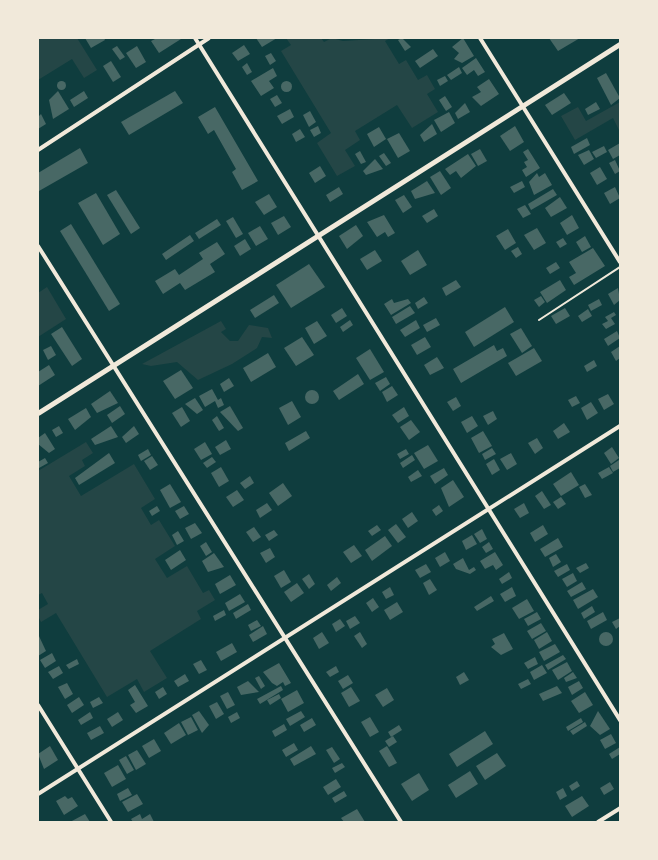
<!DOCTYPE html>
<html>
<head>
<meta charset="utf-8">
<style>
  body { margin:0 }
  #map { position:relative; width:658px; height:860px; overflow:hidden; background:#0f3d3e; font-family:Barlow,sans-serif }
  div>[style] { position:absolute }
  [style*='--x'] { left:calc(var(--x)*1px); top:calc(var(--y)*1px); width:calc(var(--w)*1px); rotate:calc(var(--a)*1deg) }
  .green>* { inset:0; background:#244646 }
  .building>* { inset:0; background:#486865 }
  .round { border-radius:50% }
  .service>* { height:2px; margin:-1px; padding:0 1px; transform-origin:1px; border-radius:1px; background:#f1e9da }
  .minor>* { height:4px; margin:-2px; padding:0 2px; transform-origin:2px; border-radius:2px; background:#f1e9da }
  .tertiary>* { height:4.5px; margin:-2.25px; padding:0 2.25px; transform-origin:2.25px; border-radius:2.25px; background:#f1e9da }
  span { translate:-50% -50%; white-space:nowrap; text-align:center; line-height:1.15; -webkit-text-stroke:4.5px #f1e9da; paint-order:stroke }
  .frame { position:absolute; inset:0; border:39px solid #f1e9da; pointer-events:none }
</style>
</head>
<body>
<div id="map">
  <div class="green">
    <div style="clip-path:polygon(38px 38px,77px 38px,97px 70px,84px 78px,72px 59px,38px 80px)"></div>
    <div style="clip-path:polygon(286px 38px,321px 38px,324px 42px,332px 38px,343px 41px,390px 38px,385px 41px,399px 64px,406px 60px,418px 80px,427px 75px,435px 89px,427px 94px,438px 112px,412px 128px,397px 105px,355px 131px,360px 140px,345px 150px,355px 166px,337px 176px,317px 143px,331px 133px,281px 51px,291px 45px)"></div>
    <div style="clip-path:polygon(620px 102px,620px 132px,613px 118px,575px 140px,561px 116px,578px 107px,586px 121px)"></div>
    <div style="clip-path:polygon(47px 287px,66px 319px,38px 337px,38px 293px)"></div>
    <div style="clip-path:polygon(221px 321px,226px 329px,221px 332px,230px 341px,238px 341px,249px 325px,268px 328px,272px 338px,262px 337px,257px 348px,232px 364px,198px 380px,177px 362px,151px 366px,142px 364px)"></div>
    <div style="clip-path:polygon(86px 442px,93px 453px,82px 460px,85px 466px,69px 476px,81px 496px,134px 464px,155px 499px,141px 508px,151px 525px,159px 520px,175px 546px,155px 559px,167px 578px,187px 566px,203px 593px,209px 590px,215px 600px,197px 611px,201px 619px,150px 651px,167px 678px,144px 692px,137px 679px,107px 697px,56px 613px,41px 622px,38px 616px,38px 610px,48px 604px,42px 593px,38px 595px,38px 471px)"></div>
  </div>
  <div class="building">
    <div style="clip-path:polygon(85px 38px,104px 38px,105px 40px,91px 48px)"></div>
    <div style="clip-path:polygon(157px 38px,180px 38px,181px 39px,159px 53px,151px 41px)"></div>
    <div style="clip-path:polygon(256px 38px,277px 38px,262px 47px)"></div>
    <div style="clip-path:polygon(402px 38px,411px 47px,405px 51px,398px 40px)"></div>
    <div style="clip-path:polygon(463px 38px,474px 56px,462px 63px,454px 59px,459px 53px,452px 47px)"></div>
    <div style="clip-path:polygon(549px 38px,580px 38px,558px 51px)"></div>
    <div style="clip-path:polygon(244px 45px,250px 54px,238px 61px,232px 53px)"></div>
    <div style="clip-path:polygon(117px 46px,125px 57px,120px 60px,112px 49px)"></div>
    <div style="clip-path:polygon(137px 46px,146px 62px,136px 68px,126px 53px)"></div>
    <div style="clip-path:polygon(433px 49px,438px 56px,420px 68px,415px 61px)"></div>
    <div style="clip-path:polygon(271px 53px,276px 61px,270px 65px,265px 56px)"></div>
    <div style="clip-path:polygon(476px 58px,485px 72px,478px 76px,474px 70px,467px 75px,462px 68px)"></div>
    <div style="clip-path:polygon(111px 61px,121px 77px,113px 82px,103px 66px)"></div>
    <div style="clip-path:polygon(247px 63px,252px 72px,247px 75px,242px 67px)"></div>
    <div style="clip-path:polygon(459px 67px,462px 73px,451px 80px,447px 75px)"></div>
    <div style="clip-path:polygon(273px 68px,277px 76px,269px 81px,274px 88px,261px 96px,251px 81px)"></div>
    <div style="clip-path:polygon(606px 73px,620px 98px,611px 105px,597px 78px)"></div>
    <div style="clip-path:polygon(445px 76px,448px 81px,440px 86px,437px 80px)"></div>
    <div style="clip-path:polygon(489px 79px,499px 94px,481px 106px,472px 97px,481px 92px,477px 87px)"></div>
    <div class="round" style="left:280.5px;top:80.5px;width:11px;height:11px"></div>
    <div class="round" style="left:56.5px;top:80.5px;width:9px;height:9px"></div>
    <div style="clip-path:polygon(58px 91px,69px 109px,53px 119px,49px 100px)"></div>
    <div style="clip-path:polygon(84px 91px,88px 98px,74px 107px,70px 100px)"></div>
    <div style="clip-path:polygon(175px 91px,183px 103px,129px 135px,121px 122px)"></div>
    <div style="clip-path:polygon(564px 93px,571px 103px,552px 115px,545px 105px)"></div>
    <div style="clip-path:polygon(277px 95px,282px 103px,275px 107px,270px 99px)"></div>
    <div style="clip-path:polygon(445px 96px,452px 107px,446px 111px,439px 100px)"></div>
    <div style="clip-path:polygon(596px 102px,600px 109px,588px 115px,585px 109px)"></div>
    <div style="clip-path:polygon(465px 103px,470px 112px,458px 119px,455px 113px)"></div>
    <div style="clip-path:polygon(215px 107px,258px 181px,242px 190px,232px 172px,236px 169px,214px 130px,208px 134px,198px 117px)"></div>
    <div style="clip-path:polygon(290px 109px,294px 117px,282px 124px,277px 116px)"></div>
    <div style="clip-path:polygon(310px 111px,316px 122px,309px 127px,303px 115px)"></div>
    <div style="clip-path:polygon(449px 112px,455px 123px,441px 132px,434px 120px)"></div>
    <div style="clip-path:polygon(41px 114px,46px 124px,38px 129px,38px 117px)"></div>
    <div style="clip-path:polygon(432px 124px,437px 134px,424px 142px,420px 135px)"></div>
    <div style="clip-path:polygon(318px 126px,321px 133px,314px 137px,310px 130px)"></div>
    <div style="clip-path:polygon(515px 126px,524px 142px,510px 151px,500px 136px)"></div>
    <div style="clip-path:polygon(379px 127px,386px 139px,374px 147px,367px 134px)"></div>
    <div style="clip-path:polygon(300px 129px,305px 137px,296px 142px,292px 134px)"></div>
    <div style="clip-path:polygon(399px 133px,410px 151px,398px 158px,387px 139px)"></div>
    <div style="clip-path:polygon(587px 138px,590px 145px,574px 154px,571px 147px)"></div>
    <div style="clip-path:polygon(620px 143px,620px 155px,613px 159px,608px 150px)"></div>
    <div style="clip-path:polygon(604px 146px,607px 152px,596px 158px,592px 152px)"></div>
    <div style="clip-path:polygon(80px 148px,88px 163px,39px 191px,38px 173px)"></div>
    <div style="clip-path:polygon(480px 149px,487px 161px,478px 166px,471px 154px)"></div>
    <div style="clip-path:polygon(528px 149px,540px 168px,526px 177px,522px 170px,527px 167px,524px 162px,528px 160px,523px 152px)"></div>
    <div style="clip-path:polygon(589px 150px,594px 159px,584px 165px,578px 155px)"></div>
    <div style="clip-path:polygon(360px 151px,366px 162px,361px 164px,355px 154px)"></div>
    <div style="clip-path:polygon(384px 153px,391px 163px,386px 166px,379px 156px)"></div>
    <div style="clip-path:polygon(468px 154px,476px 166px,461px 178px,456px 171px,450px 175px,445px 169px)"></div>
    <div style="clip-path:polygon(375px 159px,383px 169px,366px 175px,363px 171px)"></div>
    <div style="clip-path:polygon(615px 160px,620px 171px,615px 174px,609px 163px)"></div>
    <div style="clip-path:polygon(320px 166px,326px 176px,315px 183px,309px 173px)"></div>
    <div style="clip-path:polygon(600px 167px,607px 179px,597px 185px,590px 173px)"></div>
    <div style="clip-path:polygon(440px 171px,451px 188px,441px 195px,430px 177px)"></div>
    <div style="clip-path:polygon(537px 173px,539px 177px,545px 173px,552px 185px,534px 195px,529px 182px)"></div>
    <div style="clip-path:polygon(427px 181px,435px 193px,415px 199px,411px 191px)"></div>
    <div style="clip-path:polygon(522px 181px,525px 187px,514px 193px,510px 187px)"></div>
    <div style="clip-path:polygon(339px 187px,343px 194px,330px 202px,326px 195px)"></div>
    <div style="clip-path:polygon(615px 187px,620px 198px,610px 204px,604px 193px)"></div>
    <div style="clip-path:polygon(553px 189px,557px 195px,531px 210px,528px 204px)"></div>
    <div style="clip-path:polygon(116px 190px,140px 228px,131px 234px,107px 195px)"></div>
    <div style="clip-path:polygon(96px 193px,120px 234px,103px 245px,78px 203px)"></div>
    <div style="clip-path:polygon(269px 194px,277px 207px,264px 215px,255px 202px)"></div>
    <div style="clip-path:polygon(404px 195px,412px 207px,403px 213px,395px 200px)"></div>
    <div style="clip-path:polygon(560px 197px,567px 208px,551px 217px,545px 208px)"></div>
    <div style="clip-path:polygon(525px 205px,531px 214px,523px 218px,517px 209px)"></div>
    <div style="clip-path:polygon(434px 209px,438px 216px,427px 223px,422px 216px)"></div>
    <div style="clip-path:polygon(384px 215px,395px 233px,388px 237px,385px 232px,377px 237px,367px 222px)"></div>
    <div style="clip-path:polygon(572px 215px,579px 228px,567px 235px,560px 223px)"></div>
    <div style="clip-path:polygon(284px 216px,291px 227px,278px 235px,271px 223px)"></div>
    <div style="clip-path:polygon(233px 217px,243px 234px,236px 238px,226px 221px)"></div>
    <div style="clip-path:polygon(217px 219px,221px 225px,199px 239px,195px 233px)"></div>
    <div style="clip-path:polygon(71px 224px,120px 304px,109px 311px,60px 231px)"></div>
    <div style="clip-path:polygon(356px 225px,363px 236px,347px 249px,339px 236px)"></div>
    <div style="clip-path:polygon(260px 226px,268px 239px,256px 246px,248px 233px)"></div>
    <div style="clip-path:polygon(537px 228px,546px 243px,534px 250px,524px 235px)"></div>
    <div style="clip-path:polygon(508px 229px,516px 243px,505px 250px,496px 236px)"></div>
    <div style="clip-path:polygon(190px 235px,194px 241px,166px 260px,162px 254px)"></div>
    <div style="clip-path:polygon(585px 236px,591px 247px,582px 252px,576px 242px)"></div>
    <div style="clip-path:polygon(563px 238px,567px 244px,560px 248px,556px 242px)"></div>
    <div style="clip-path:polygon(245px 239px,251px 249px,240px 256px,234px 246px)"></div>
    <div style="clip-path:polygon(217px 242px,225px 254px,210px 264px,215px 272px,185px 290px,180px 283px,163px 294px,155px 281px,175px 269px,179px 275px,203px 259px,199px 253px)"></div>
    <div style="clip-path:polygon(518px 247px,522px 254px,516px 258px,511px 251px)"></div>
    <div style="clip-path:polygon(593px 248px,605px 266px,574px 285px,569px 277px,576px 273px,569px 262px)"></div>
    <div style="clip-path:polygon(375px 250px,382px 261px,367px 270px,360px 259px)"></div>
    <div style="clip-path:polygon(418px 250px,427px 265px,410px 275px,401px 261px)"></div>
    <div style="clip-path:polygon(556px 262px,560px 268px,550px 274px,546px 268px)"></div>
    <div style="clip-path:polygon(309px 264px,325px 287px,291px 308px,276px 285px)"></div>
    <div style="clip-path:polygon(456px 280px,461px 287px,446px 296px,442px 288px)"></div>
    <div style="clip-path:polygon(560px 280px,566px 290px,547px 303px,540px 292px)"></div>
    <div style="clip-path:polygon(618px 288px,620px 300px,614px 305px,608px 294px)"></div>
    <div style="clip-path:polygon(274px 295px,279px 303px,255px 318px,250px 310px)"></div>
    <div style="clip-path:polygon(541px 296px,545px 302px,539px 307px,534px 300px)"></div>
    <div style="clip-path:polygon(424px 297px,428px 303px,418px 309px,415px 303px)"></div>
    <div style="clip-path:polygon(392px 299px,394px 303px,408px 299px,411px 303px,391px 315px,384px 304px)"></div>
    <div style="clip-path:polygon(599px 299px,602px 305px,591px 311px,588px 305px)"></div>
    <div style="clip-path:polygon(410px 306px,415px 313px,396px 324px,392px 317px)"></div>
    <div style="clip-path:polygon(505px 307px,514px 322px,474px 347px,465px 332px)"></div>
    <div style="clip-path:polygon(342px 308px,347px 316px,336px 323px,331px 315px)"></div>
    <div style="clip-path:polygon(565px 308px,570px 316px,556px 324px,551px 316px)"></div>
    <div style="clip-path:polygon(588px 309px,592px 316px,582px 322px,578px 316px)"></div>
    <div style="clip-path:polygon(614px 312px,616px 315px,611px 318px,615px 324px,606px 329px,602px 324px,608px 321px,605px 317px)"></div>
    <div style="clip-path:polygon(436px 318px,440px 325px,427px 332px,423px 325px)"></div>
    <div style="clip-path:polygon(350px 320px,353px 325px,343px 332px,340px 327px)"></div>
    <div style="clip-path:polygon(416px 320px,420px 328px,405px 337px,400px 330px)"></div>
    <div style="clip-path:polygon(317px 321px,327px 336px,314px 344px,305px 328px)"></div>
    <div style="clip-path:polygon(62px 327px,82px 359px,72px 366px,51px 334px)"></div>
    <div style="clip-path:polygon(521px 328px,532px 346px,522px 353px,510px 334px)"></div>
    <div style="clip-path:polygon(617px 331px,620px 338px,608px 346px,604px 339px)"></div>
    <div style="clip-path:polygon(302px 337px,314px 355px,296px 366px,284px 348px)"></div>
    <div style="clip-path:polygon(425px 337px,431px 347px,417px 355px,411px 345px)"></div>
    <div style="clip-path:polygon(494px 345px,497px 351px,503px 348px,507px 356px,461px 383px,453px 369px)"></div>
    <div style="clip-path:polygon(51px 346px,56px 355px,48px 360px,43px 350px)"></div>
    <div style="clip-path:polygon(620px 346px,620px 358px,616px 361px,611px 352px)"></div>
    <div style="clip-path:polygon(534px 348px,542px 361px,516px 376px,508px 363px)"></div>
    <div style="clip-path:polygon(370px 349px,384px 372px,370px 380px,356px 358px)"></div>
    <div style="clip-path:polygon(268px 353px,276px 367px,251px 382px,243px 368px)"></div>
    <div style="clip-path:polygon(437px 357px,444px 368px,430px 375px,424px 365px)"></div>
    <div style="clip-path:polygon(594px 360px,597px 366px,587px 372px,584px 366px)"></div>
    <div style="clip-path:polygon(49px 365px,55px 375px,38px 386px,38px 372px)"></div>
    <div style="clip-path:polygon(181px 370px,193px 388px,175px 399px,163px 381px)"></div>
    <div style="clip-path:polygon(358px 374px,364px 384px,339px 400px,333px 391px)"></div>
    <div style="clip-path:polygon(386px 377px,390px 384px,380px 391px,375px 383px)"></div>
    <div style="clip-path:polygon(229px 378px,234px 386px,224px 392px,220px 384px)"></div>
    <div style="clip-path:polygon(392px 386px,398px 395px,387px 402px,382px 392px)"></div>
    <div style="clip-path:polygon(212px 389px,218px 400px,221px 398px,224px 405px,218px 408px,215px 401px,205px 407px,199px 396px)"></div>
    <div class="round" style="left:305px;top:390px;width:14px;height:14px"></div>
    <div style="clip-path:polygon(110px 391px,118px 403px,97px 413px,91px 404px)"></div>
    <div style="clip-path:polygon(608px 394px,614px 404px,604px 410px,598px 399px)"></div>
    <div style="clip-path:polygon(576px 396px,580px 403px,572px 407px,568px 400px)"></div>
    <div style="clip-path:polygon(456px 397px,461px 406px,453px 411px,447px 402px)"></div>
    <div style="clip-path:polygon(195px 398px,203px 410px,197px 414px,185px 404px)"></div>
    <div style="clip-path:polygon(292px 401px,301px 417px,288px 425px,279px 408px)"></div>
    <div style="clip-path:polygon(591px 402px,598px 413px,587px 420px,581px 408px)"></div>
    <div style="clip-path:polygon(120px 406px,125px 414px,112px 423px,107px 415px)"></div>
    <div style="clip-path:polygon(230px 406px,243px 428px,238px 431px,220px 412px)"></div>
    <div style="clip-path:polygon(182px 407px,190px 421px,181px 427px,172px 413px)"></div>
    <div style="clip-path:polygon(404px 407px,409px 416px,398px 423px,392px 415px)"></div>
    <div style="clip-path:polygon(86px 408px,91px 417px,75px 430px,68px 419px)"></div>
    <div style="clip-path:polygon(493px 411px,497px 419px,488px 425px,483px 416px)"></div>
    <div style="clip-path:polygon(217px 416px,224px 428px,219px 431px,212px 420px)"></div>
    <div style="clip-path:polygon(472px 416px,478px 426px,467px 433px,461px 422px)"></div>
    <div style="clip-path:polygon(411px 420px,420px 432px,409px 440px,400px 427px)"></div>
    <div style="clip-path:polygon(564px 423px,570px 432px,558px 439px,553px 431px)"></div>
    <div style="clip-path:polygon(59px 426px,63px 433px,56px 437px,52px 430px)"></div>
    <div style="clip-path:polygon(111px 426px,118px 437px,95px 445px,91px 439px)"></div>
    <div style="clip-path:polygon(134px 426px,139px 434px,126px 443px,122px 437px)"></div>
    <div style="clip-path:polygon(306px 431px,310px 438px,289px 451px,285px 443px)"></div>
    <div style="clip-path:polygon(483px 431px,492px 446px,479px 453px,471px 438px)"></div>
    <div style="clip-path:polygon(45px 433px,55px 449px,49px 453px,38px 444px,38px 438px)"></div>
    <div style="clip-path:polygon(537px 438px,543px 448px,535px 454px,528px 443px)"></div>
    <div style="clip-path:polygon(226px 440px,231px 449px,220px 455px,215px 447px)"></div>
    <div style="clip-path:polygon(205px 442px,212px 454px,201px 460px,194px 449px)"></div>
    <div style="clip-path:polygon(428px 445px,438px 461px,424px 469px,414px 453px)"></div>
    <div style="clip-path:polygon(612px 447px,619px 458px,611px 464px,604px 453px)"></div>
    <div style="clip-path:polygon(492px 448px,496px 454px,485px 460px,482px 454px)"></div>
    <div style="clip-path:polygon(148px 449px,151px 455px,141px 461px,138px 455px)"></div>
    <div style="clip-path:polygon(406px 449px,409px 454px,400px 459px,397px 454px)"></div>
    <div style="clip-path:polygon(109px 453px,115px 463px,79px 485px,75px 478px)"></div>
    <div style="clip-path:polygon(511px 453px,517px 464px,507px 470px,500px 459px)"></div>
    <div style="clip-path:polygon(412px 455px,415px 460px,403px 468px,400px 463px)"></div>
    <div style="clip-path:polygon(152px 456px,158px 465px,150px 470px,144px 461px)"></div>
    <div style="clip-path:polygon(212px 457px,216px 462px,207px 468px,203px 463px)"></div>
    <div style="clip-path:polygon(45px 458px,48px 463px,39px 468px,38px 462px)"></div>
    <div style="clip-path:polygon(494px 459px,500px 470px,492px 475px,486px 464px)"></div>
    <div style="clip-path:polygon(619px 460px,620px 468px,613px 472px,610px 466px)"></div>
    <div style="clip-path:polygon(221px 467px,229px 481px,219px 487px,211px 473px)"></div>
    <div style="clip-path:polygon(609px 467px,613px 473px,602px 479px,598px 473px)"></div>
    <div style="clip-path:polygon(444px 468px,448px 475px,435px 484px,430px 476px)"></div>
    <div style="clip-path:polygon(418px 470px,422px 476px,411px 482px,408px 477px)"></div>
    <div style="clip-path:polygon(571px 472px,579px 485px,561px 496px,553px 484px)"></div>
    <div style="clip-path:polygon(250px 476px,254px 483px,245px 489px,240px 483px)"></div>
    <div style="clip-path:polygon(453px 480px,464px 497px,449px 507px,441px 488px)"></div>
    <div style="clip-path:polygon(283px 483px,292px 496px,278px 506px,269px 493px)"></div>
    <div style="clip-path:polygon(170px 484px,181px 502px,170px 508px,160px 490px)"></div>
    <div style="clip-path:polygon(585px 484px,592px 495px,585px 498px,579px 487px)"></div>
    <div style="clip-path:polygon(237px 490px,244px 500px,233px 507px,226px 497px)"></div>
    <div style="clip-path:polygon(542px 491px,551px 505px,544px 509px,535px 496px)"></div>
    <div style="clip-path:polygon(561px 497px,566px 504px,558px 509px,553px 502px)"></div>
    <div style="clip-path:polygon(267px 503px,272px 510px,260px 518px,256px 510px)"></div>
    <div style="clip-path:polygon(524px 503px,529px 513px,520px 518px,514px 509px)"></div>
    <div style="clip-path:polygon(439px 505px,443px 511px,436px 516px,432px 510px)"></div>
    <div style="clip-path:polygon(157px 506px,160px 511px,152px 516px,149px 511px)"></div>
    <div style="clip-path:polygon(184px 506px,189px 514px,180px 519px,175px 511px)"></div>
    <div style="clip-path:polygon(412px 512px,418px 521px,408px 528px,402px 519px)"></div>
    <div style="clip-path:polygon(195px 523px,202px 533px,191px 539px,185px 528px)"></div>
    <div style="clip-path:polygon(396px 524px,406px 537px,398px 543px,388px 530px)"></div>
    <div style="clip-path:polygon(377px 525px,381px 530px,372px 536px,368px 531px)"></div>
    <div style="clip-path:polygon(543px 525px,548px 534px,535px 542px,530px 533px)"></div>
    <div style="clip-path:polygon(254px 527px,261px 537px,253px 542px,246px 532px)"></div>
    <div style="clip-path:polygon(482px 529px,487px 539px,480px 543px,474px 534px)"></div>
    <div style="clip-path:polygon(274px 530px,278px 535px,269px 541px,265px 535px)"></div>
    <div style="clip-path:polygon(178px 531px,184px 541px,177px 545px,172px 535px)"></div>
    <div style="clip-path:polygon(472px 535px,477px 544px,466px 550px,462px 541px)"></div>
    <div style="clip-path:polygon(385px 536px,392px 546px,372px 561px,365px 550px)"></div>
    <div style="clip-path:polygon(558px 538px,563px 547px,545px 557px,540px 549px)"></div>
    <div style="clip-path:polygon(206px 542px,212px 552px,206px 556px,200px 546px)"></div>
    <div style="clip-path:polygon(489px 542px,493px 549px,486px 553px,482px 547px)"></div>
    <div style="clip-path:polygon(354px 545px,362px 556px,351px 563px,343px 552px)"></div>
    <div style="clip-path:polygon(270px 548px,275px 557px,266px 563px,260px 553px)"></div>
    <div style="clip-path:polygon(180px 550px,186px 560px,171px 570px,165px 560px)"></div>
    <div style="clip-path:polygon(445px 552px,450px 561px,440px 567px,435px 558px)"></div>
    <div style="clip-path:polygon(495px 552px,503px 565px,496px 570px,493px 565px,485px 569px,480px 561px)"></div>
    <div style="clip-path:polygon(214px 553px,224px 567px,208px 572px,202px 561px)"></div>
    <div style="clip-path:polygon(556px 554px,561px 562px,553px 567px,549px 558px)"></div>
    <div style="clip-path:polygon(463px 558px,469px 570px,474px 567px,476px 570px,470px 574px,456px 569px,453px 564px)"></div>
    <div style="clip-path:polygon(586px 563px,589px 568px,580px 573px,576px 568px)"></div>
    <div style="clip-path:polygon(426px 564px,431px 572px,420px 578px,415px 570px)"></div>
    <div style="clip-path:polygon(567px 564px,570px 570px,558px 577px,554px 571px)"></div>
    <div style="clip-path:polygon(284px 570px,291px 582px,281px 588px,274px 576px)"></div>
    <div style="clip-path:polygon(509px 572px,512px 578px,502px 584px,499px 579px)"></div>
    <div style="clip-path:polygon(573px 573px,577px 581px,567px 587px,562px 579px)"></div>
    <div style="clip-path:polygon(309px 574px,315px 584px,309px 589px,302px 579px)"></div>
    <div style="clip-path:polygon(230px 575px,236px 585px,220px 594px,215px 584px)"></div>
    <div style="clip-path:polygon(337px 577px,341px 583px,331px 591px,327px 585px)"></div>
    <div style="clip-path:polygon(430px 579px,437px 590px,429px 595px,423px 583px)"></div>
    <div style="clip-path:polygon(582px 582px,586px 589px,571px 597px,567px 591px)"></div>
    <div style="clip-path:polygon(297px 583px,304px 593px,291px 602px,284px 592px)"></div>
    <div style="clip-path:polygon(390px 587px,394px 595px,386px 599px,382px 592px)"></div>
    <div style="clip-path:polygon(512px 587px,516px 596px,505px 602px,500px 594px)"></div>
    <div style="clip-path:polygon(593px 589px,598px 597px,578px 609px,573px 600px)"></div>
    <div style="clip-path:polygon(240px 594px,245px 602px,229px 611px,225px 603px)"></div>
    <div style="clip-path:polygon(491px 596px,494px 601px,477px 611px,474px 607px)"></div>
    <div style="clip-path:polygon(373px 598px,379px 607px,372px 612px,366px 603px)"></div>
    <div style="clip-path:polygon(527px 599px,534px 611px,519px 619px,512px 608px)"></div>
    <div style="clip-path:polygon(397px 602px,403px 612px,390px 620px,384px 610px)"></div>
    <div style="clip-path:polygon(248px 604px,251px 610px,236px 619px,233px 613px)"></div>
    <div style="clip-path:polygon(592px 606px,595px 612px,584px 619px,581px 613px)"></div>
    <div style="clip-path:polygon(224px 610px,226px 615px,215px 621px,213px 616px)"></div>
    <div style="clip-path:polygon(537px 612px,541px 619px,528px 626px,524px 619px)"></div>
    <div style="clip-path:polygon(603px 612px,607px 620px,591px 629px,587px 621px)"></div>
    <div style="clip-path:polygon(355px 616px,360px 623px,350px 629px,346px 621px)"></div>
    <div style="clip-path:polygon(620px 618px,620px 626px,616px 629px,612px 622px)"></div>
    <div style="clip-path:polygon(340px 619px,345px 626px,336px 632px,332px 624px)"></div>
    <div style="clip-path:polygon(257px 620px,261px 626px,251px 631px,248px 625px)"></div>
    <div style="clip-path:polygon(541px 623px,546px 631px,532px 639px,527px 631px)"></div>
    <div style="clip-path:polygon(263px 626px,267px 634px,253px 642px,249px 635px)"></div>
    <div style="clip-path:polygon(322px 632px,329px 643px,319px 649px,313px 638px)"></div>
    <div style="clip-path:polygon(360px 632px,367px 644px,362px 648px,354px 636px)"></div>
    <div style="clip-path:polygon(547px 632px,552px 641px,539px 649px,534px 640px)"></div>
    <div class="round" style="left:599px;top:632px;width:14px;height:14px"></div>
    <div style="clip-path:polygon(504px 633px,513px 649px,501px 655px,491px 647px,495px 644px,492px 639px)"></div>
    <div style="clip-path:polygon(38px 634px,46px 651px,38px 656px)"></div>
    <div style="clip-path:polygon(232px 643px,237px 652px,221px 661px,216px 652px)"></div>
    <div style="clip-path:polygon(555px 644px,560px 652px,544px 661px,539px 652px)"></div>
    <div style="clip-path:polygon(52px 653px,56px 661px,45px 668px,40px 660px)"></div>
    <div style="clip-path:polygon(563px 655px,566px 659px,548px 670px,545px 665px)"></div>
    <div style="clip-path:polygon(535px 657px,538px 664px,528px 669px,524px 663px)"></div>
    <div style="clip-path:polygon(77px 659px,79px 664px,69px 669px,66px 665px)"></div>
    <div style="clip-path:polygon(201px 660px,207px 670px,199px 674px,193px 664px)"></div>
    <div style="clip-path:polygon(567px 662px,572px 671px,558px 680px,552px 670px)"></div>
    <div style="clip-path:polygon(279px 663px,291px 683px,285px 686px,283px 682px,277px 686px,272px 683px,263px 672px)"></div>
    <div style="clip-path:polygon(542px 665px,547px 673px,534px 680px,530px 672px)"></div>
    <div style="clip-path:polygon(59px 666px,63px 673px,53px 679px,48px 672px)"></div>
    <div style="clip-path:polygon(336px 666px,339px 672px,330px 677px,326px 672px)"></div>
    <div style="clip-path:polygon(464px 672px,469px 680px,460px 685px,456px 677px)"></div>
    <div style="clip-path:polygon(573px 672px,577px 678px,566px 682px,564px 678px)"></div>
    <div style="clip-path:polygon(185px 674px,189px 681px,178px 687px,174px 681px)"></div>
    <div style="clip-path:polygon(348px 675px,353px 683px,343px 689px,338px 681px)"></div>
    <div style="clip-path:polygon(259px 676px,265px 686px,261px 689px,255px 678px)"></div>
    <div style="clip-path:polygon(528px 679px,531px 684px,521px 689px,518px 684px)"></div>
    <div style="clip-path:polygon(248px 681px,259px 692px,241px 695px,237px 687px)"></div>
    <div style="clip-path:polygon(579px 681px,583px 688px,572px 695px,568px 687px)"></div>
    <div style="clip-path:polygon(67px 683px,73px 694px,65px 699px,58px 687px)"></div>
    <div style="clip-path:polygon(135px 685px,148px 706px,136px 713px,130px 705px,135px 702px,128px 690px)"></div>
    <div style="clip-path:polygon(281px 686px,283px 690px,260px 704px,257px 699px)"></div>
    <div style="clip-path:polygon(557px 686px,562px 693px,543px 701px,539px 694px)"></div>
    <div style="clip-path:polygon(163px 687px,167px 694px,159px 699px,155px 692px)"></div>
    <div style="clip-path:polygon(351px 687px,360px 701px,349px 707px,341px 693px)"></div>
    <div style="clip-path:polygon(387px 688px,394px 700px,383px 707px,375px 695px)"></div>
    <div style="clip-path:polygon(297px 690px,304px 703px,288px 712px,281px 699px)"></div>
    <div style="clip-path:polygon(228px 692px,235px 705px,227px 709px,220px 696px)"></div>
    <div style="clip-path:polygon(585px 692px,593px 705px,579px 713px,571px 701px)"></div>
    <div style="clip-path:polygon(279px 694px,281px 698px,270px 705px,267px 700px)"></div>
    <div style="clip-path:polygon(79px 697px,84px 705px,72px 713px,67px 705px)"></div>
    <div style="clip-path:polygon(99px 697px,103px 703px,93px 708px,90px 702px)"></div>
    <div style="clip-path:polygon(217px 702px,224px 714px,216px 719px,209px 706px)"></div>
    <div style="clip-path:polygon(199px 711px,209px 725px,202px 733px,192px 715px)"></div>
    <div style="clip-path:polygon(301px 711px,305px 717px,290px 726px,286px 719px)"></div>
    <div style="clip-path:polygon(598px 711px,610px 729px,600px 735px,590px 726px)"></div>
    <div style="clip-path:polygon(90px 712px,93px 718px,81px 725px,78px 720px)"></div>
    <div style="clip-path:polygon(118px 712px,123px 720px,112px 727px,107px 719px)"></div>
    <div style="clip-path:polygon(237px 712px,240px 718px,231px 723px,228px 717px)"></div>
    <div style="clip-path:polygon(191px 717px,198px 730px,188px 735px,181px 722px)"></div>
    <div style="clip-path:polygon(370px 717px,379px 732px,370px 737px,361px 722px)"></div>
    <div style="clip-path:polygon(312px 718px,316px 725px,304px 732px,300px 725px)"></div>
    <div style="clip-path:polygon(581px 718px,583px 722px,568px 731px,566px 727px)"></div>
    <div style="clip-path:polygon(585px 722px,587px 726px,573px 735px,570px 731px)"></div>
    <div style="clip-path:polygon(179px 723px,186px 735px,171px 744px,164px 733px)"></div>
    <div style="clip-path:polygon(284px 724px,287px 730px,275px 737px,272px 731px)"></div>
    <div style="clip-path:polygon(399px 725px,402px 730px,391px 737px,388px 732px)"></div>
    <div style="clip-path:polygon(100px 726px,104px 733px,91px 740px,87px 733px)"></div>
    <div style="clip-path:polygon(485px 731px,493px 744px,457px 767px,449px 754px)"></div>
    <div style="clip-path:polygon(611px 734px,616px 743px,605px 749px,600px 740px)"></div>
    <div style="clip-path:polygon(393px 736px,397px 742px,389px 747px,385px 741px)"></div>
    <div style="clip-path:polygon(154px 739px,161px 751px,149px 758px,142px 746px)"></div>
    <div style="clip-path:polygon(294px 743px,298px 750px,286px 757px,282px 750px)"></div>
    <div style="clip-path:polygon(50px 746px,58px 760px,44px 769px,38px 754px)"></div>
    <div style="clip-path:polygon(311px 746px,316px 754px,294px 766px,290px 759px)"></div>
    <div style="clip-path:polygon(387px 746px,397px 763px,389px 767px,379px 751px)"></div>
    <div style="clip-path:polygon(332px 747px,340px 759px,334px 763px,326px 750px)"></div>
    <div style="clip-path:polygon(620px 747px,620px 754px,612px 759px,609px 754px)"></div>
    <div style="clip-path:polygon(137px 750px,146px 764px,136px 770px,128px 755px)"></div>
    <div style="clip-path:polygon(497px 753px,506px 766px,485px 780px,476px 766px)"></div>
    <div style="clip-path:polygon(126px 756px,134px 770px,127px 774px,119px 760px)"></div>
    <div style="clip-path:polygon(342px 763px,345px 767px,335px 773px,332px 768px)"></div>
    <div style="clip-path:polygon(118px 765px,126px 779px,112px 787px,104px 773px)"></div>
    <div style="clip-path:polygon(470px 771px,478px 784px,456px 798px,448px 785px)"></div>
    <div style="clip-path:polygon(419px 773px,429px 790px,412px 801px,401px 784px)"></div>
    <div style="clip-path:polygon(336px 779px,341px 787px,328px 795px,323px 787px)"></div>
    <div style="clip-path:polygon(577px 781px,580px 786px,572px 791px,569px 786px)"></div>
    <div style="clip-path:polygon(610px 782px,614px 789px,604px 795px,600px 788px)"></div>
    <div style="clip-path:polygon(128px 788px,132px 795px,120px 801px,117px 794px)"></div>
    <div style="clip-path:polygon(563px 788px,567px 796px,560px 800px,556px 792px)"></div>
    <div style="clip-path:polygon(344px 791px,347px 796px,335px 803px,332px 798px)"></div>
    <div style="clip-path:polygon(137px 794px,143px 804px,128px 812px,122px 802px)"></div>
    <div style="clip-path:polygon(65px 796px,68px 799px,72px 797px,78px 806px,64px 815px,56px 801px)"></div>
    <div style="clip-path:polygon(582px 796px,589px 806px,572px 817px,565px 806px)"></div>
    <div style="clip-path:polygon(357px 809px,365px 822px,344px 822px,341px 818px)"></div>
    <div style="clip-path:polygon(85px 814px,90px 822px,70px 822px)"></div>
    <div style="clip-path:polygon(140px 814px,142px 819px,150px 814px,154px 822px,133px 822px,131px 819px)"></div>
  </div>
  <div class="service">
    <div style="--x:539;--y:320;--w:97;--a:-33.2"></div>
  </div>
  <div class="minor">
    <div style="--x:195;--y:38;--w:804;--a:58.07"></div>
    <div style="--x:480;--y:38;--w:264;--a:58"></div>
    <div style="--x:38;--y:150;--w:204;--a:-33.2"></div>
    <div style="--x:38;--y:246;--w:681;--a:57.78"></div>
    <div style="--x:38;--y:705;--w:138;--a:58"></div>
    <div style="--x:38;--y:794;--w:689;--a:-32.31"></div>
    <div style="--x:598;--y:822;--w:26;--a:-32"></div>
  </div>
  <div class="tertiary">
    <div style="--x:38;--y:413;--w:689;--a:-32.38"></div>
  </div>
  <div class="frame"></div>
</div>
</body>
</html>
